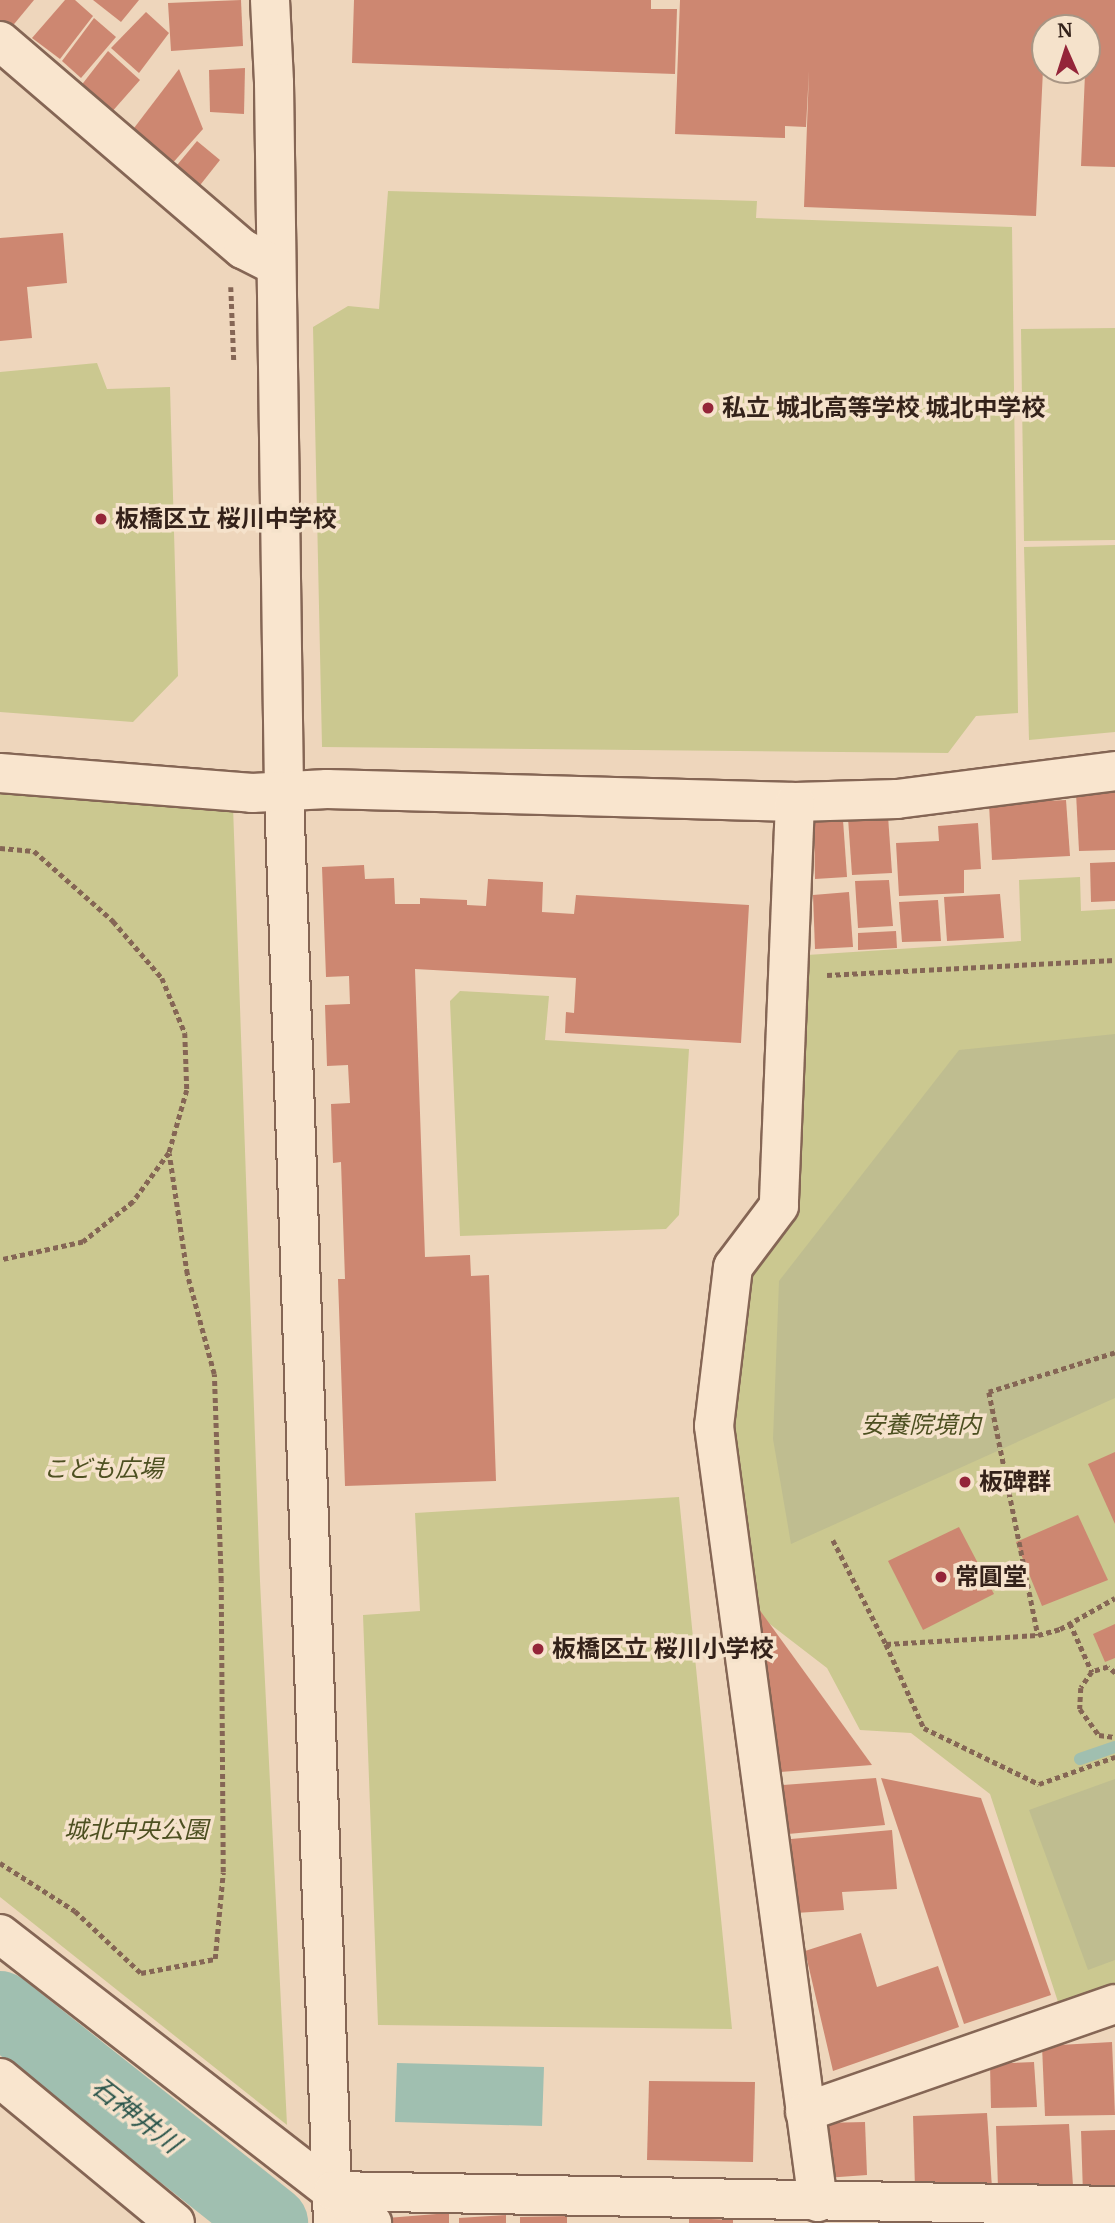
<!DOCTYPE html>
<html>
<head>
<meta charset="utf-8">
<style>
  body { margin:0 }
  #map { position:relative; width:1115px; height:2223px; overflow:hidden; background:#eed6bc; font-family:Merriweather,"Noto Sans JP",serif }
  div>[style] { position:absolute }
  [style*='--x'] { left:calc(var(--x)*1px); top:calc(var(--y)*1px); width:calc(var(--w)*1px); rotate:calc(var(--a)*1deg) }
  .green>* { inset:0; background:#cbc890 }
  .cemetery>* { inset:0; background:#bfbd90 }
  .water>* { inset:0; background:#a0bfb0 }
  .stream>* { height:12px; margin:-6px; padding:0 6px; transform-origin:6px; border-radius:6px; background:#a0bfb0 }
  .river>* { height:74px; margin:-37px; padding:0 37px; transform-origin:37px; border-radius:37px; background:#a0bfb0 }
  .building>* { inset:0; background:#cd8771 }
  .path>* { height:4.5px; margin-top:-2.25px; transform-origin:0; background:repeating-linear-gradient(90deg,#856655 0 5px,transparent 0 8.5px) }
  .roads { filter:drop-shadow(2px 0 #856655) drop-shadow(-2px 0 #856655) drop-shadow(0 2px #856655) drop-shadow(0 -2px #856655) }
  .minor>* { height:38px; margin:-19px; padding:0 19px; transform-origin:19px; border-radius:19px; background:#f9e5ce }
  .dots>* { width:19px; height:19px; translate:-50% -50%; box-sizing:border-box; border:4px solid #f5e2cb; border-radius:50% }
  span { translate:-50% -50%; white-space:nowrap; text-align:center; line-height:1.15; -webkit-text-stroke:7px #f5e2cb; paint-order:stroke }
  .poi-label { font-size:24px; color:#34221a; font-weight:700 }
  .left { translate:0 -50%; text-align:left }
  .park-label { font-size:24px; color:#4d5021; font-style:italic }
  .water-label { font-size:26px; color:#29544a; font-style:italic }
  .north { position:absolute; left:1031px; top:14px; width:70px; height:70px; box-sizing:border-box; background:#f5e2cb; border:2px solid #a89584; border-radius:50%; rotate:357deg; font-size:19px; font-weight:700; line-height:28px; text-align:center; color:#34221a }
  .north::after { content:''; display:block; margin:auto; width:24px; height:32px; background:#942539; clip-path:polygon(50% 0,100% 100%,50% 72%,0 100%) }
</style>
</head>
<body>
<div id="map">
  <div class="green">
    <div style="clip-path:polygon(388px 191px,757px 201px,756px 218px,1012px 227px,1018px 713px,976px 716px,948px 753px,322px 747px,313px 327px,348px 306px,379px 309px)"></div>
    <div style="clip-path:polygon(1115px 328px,1115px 540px,1024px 541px,1021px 329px)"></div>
    <div style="clip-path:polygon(97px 363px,107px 389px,170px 387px,178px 676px,133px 722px,0 712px,0 372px)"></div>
    <div style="clip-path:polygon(1115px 545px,1115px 732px,1029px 740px,1024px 547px)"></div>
    <div style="clip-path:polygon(0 790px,233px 806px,260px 1581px,287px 2125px,0 1897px)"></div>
    <div style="clip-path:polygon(1080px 877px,1081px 911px,1115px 909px,1115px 1988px,1059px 2005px,990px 1794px,911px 1733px,860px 1730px,827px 1668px,745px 1605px,724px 1424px,739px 1277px,782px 1212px,807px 955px,1021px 941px,1019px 880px)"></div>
    <div style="clip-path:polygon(460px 991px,549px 996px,545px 1040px,689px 1049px,679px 1215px,666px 1229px,460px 1236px,450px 1001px)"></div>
    <div style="clip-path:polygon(679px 1497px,732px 2029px,378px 2025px,363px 1615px,420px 1611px,415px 1513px)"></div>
  </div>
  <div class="cemetery">
    <div style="clip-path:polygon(1115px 1034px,1115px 1398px,791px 1544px,773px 1439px,779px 1281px,959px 1050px)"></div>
    <div style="clip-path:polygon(1115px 1779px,1115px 1960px,1088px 1970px,1029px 1810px)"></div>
  </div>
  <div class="water">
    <div style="clip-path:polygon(397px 2063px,544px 2067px,542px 2126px,395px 2122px)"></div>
  </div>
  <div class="stream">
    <div style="--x:1080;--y:1759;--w:37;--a:-19"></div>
  </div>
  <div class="river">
    <div style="--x:0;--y:2008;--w:346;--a:38.4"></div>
  </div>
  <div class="building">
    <div style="clip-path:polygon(0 0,34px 0,10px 29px,0 21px)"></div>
    <div style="clip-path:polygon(65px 0,75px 0,93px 16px,60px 59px,32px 38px)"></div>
    <div style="clip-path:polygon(93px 0,139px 0,121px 22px)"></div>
    <div style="clip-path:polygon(241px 0,243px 46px,171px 51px,168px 3px)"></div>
    <div style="clip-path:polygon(354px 0,651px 0,651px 9px,677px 9px,675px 74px,352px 63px)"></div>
    <div style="clip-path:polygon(680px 0,1115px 0,1115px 167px,1081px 166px,1087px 28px,1045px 28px,1036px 216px,804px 207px,809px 71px,806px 127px,785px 126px,785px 138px,675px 134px)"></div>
    <div style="clip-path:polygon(146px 12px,169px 33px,139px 73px,111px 48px)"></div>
    <div style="clip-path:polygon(94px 18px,116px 37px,81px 78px,62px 61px)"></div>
    <div style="clip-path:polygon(108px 51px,140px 80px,110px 114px,80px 87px)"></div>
    <div style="clip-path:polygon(245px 68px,244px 114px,210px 112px,209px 70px)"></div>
    <div style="clip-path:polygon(179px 69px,203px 129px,170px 166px,131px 132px)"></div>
    <div style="clip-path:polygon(197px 141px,220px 160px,197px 189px,173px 170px)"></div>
    <div style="clip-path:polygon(63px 233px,67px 283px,27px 287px,32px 338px,0 341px,0 238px)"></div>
    <div style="clip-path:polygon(1115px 791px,1115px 850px,1079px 851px,1076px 793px)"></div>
    <div style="clip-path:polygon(1066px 800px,1070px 856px,992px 860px,989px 804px)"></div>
    <div style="clip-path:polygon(888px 816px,892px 873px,852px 875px,848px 818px)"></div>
    <div style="clip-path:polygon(843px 820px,847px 877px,815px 879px,814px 822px)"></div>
    <div style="clip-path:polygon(978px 823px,981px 869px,964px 870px,964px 893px,899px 896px,896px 843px,939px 841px,938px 826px)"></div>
    <div style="clip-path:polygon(1115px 862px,1115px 901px,1091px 902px,1090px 863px)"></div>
    <div style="clip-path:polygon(364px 865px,365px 879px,394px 878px,395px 904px,420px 904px,420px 898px,467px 900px,467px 905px,486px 906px,488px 879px,543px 882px,542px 912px,574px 914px,576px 895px,749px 905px,741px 1043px,565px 1033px,566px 1012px,574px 1013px,576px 978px,415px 969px,425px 1257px,470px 1255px,471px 1276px,489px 1275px,496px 1481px,345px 1486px,338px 1279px,345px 1279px,341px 1162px,333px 1163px,331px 1104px,350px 1103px,348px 1065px,327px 1066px,325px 1005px,350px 1004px,349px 976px,326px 977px,322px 867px)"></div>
    <div style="clip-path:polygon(889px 880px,893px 926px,858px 928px,855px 881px)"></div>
    <div style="clip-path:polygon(849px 892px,853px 947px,815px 949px,813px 895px)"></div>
    <div style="clip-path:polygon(1000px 894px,1004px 938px,947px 941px,944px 897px)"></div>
    <div style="clip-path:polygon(938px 900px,941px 941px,902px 942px,899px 902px)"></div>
    <div style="clip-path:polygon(896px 931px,897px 948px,858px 950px,858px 933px)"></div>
    <div style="clip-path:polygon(1115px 1452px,1115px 1524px,1088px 1464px)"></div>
    <div style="clip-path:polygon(1078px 1515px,1108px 1580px,1042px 1606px,1016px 1542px)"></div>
    <div style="clip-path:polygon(959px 1527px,994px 1594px,923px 1630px,888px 1561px)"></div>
    <div style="clip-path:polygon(759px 1609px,872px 1765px,780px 1772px)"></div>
    <div style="clip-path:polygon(1115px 1624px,1115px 1658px,1105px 1662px,1093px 1634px)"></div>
    <div style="clip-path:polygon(876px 1778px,885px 1825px,788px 1834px,783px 1785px)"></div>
    <div style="clip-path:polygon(881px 1778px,981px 1798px,1051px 1995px,964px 2024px)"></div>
    <div style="clip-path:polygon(892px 1830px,897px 1889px,842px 1892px,844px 1910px,795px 1913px,791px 1839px)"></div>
    <div style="clip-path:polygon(861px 1933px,877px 1987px,938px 1966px,959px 2027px,833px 2071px,805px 1951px)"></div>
    <div style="clip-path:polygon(1112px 2042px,1115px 2115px,1045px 2116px,1042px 2046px)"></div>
    <div style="clip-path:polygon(1034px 2062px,1037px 2107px,991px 2108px,990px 2064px)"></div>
    <div style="clip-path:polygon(649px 2081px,755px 2082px,753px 2162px,647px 2160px)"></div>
    <div style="clip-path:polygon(987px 2113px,992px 2188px,915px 2189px,913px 2116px)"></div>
    <div style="clip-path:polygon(865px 2122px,867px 2175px,825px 2178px,823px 2123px)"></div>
    <div style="clip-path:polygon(1069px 2124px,1073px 2186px,998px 2188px,996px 2126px)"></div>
    <div style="clip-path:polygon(1115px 2130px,1115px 2193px,1083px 2194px,1081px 2131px)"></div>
    <div style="clip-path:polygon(449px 2213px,449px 2223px,393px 2223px,387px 2218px)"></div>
    <div style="clip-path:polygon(506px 2215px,506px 2223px,459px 2223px,459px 2218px)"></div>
    <div style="clip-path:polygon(567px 2216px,567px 2223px,520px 2223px,520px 2217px)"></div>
    <div style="clip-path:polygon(689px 2218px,733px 2220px,733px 2223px,689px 2223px)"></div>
  </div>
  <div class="path">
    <div style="--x:231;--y:287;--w:75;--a:87.7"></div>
    <div style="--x:0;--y:848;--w:34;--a:5"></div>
    <div style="--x:34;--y:851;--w:106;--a:41.5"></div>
    <div style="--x:113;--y:921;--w:75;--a:49.3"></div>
    <div style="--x:162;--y:978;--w:60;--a:67.3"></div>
    <div style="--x:185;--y:1033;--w:57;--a:88"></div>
    <div style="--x:187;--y:1090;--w:66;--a:105.9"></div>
    <div style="--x:169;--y:1153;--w:61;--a:126.3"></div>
    <div style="--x:133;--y:1202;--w:64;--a:141.3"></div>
    <div style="--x:83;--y:1242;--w:85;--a:167.8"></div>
    <div style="--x:827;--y:975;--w:288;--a:-3"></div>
    <div style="--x:1115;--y:1353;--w:132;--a:162.8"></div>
    <div style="--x:989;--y:1392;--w:248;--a:78.6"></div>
    <div style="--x:1038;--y:1635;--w:23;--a:-15"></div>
    <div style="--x:1060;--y:1629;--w:63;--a:-29.4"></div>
    <div style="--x:833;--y:1540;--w:117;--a:63"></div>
    <div style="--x:886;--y:1644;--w:152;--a:-3.4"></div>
    <div style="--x:1070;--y:1623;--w:54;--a:65.8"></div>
    <div style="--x:886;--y:1644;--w:92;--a:65.7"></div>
    <div style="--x:924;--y:1728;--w:128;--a:26"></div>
    <div style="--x:1039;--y:1784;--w:81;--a:-19.6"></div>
    <div style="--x:1115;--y:1673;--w:9;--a:-139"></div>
    <div style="--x:1108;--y:1667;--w:17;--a:163"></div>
    <div style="--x:1092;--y:1672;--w:19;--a:125"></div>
    <div style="--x:1081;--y:1688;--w:21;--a:93"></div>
    <div style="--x:1080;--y:1709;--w:32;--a:54"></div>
    <div style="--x:1099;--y:1735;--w:16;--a:7"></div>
    <div style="--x:0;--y:1863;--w:89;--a:32.6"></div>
    <div style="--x:75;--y:1911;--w:91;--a:43.2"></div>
    <div style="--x:141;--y:1973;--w:75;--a:-10.7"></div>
    <div style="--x:215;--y:1959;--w:87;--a:-84.7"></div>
    <div style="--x:223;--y:1872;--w:291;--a:-90.4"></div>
    <div style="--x:221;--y:1581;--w:207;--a:-91.9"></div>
    <div style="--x:214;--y:1374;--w:104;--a:-105.1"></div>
    <div style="--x:187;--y:1274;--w:122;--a:-98.5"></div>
  </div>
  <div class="roads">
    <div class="minor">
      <div style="--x:270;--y:0;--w:83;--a:87.2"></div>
      <div style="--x:274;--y:83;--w:709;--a:89.19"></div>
      <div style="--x:284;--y:792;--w:1432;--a:88.04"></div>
      <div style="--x:0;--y:41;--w:320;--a:40.6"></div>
      <div style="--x:243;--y:249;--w:36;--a:27"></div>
      <div style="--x:0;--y:773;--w:253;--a:4.5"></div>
      <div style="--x:252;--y:793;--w:75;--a:-3.1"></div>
      <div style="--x:327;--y:789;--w:468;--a:1.6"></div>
      <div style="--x:795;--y:802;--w:102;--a:-1.7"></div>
      <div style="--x:897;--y:799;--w:220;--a:-7.3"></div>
      <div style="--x:795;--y:802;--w:404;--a:92.3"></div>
      <div style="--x:779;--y:1206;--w:76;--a:127"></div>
      <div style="--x:733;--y:1267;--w:160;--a:96.8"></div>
      <div style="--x:714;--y:1426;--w:783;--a:82.37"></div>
      <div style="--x:0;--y:1934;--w:471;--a:37.8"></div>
      <div style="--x:0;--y:2078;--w:227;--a:39.6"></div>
      <div style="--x:805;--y:2112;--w:328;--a:-19.2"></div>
      <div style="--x:333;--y:2191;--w:782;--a:1.1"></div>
    </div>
  </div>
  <div class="dots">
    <div style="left:708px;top:408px;background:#942539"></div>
    <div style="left:101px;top:519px;background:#942539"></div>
    <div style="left:965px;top:1482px;background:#942539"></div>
    <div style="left:941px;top:1577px;background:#942539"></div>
    <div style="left:538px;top:1649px;background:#942539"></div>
  </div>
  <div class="poi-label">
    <span class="left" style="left:722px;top:408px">私立 城北高等学校 城北中学校</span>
    <span class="left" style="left:115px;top:519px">板橋区立 桜川中学校</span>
    <span class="left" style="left:979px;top:1482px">板碑群</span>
    <span class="left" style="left:955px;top:1577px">常圓堂</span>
    <span class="left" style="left:552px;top:1649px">板橋区立 桜川小学校</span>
  </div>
  <div class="park-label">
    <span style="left:921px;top:1425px">安養院境内</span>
    <span style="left:103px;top:1469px">こども広場</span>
    <span style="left:136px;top:1830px">城北中央公園</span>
  </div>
  <div class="water-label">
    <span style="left:136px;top:2115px;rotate:38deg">石神井川</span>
  </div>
  <div class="north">N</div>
</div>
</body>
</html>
